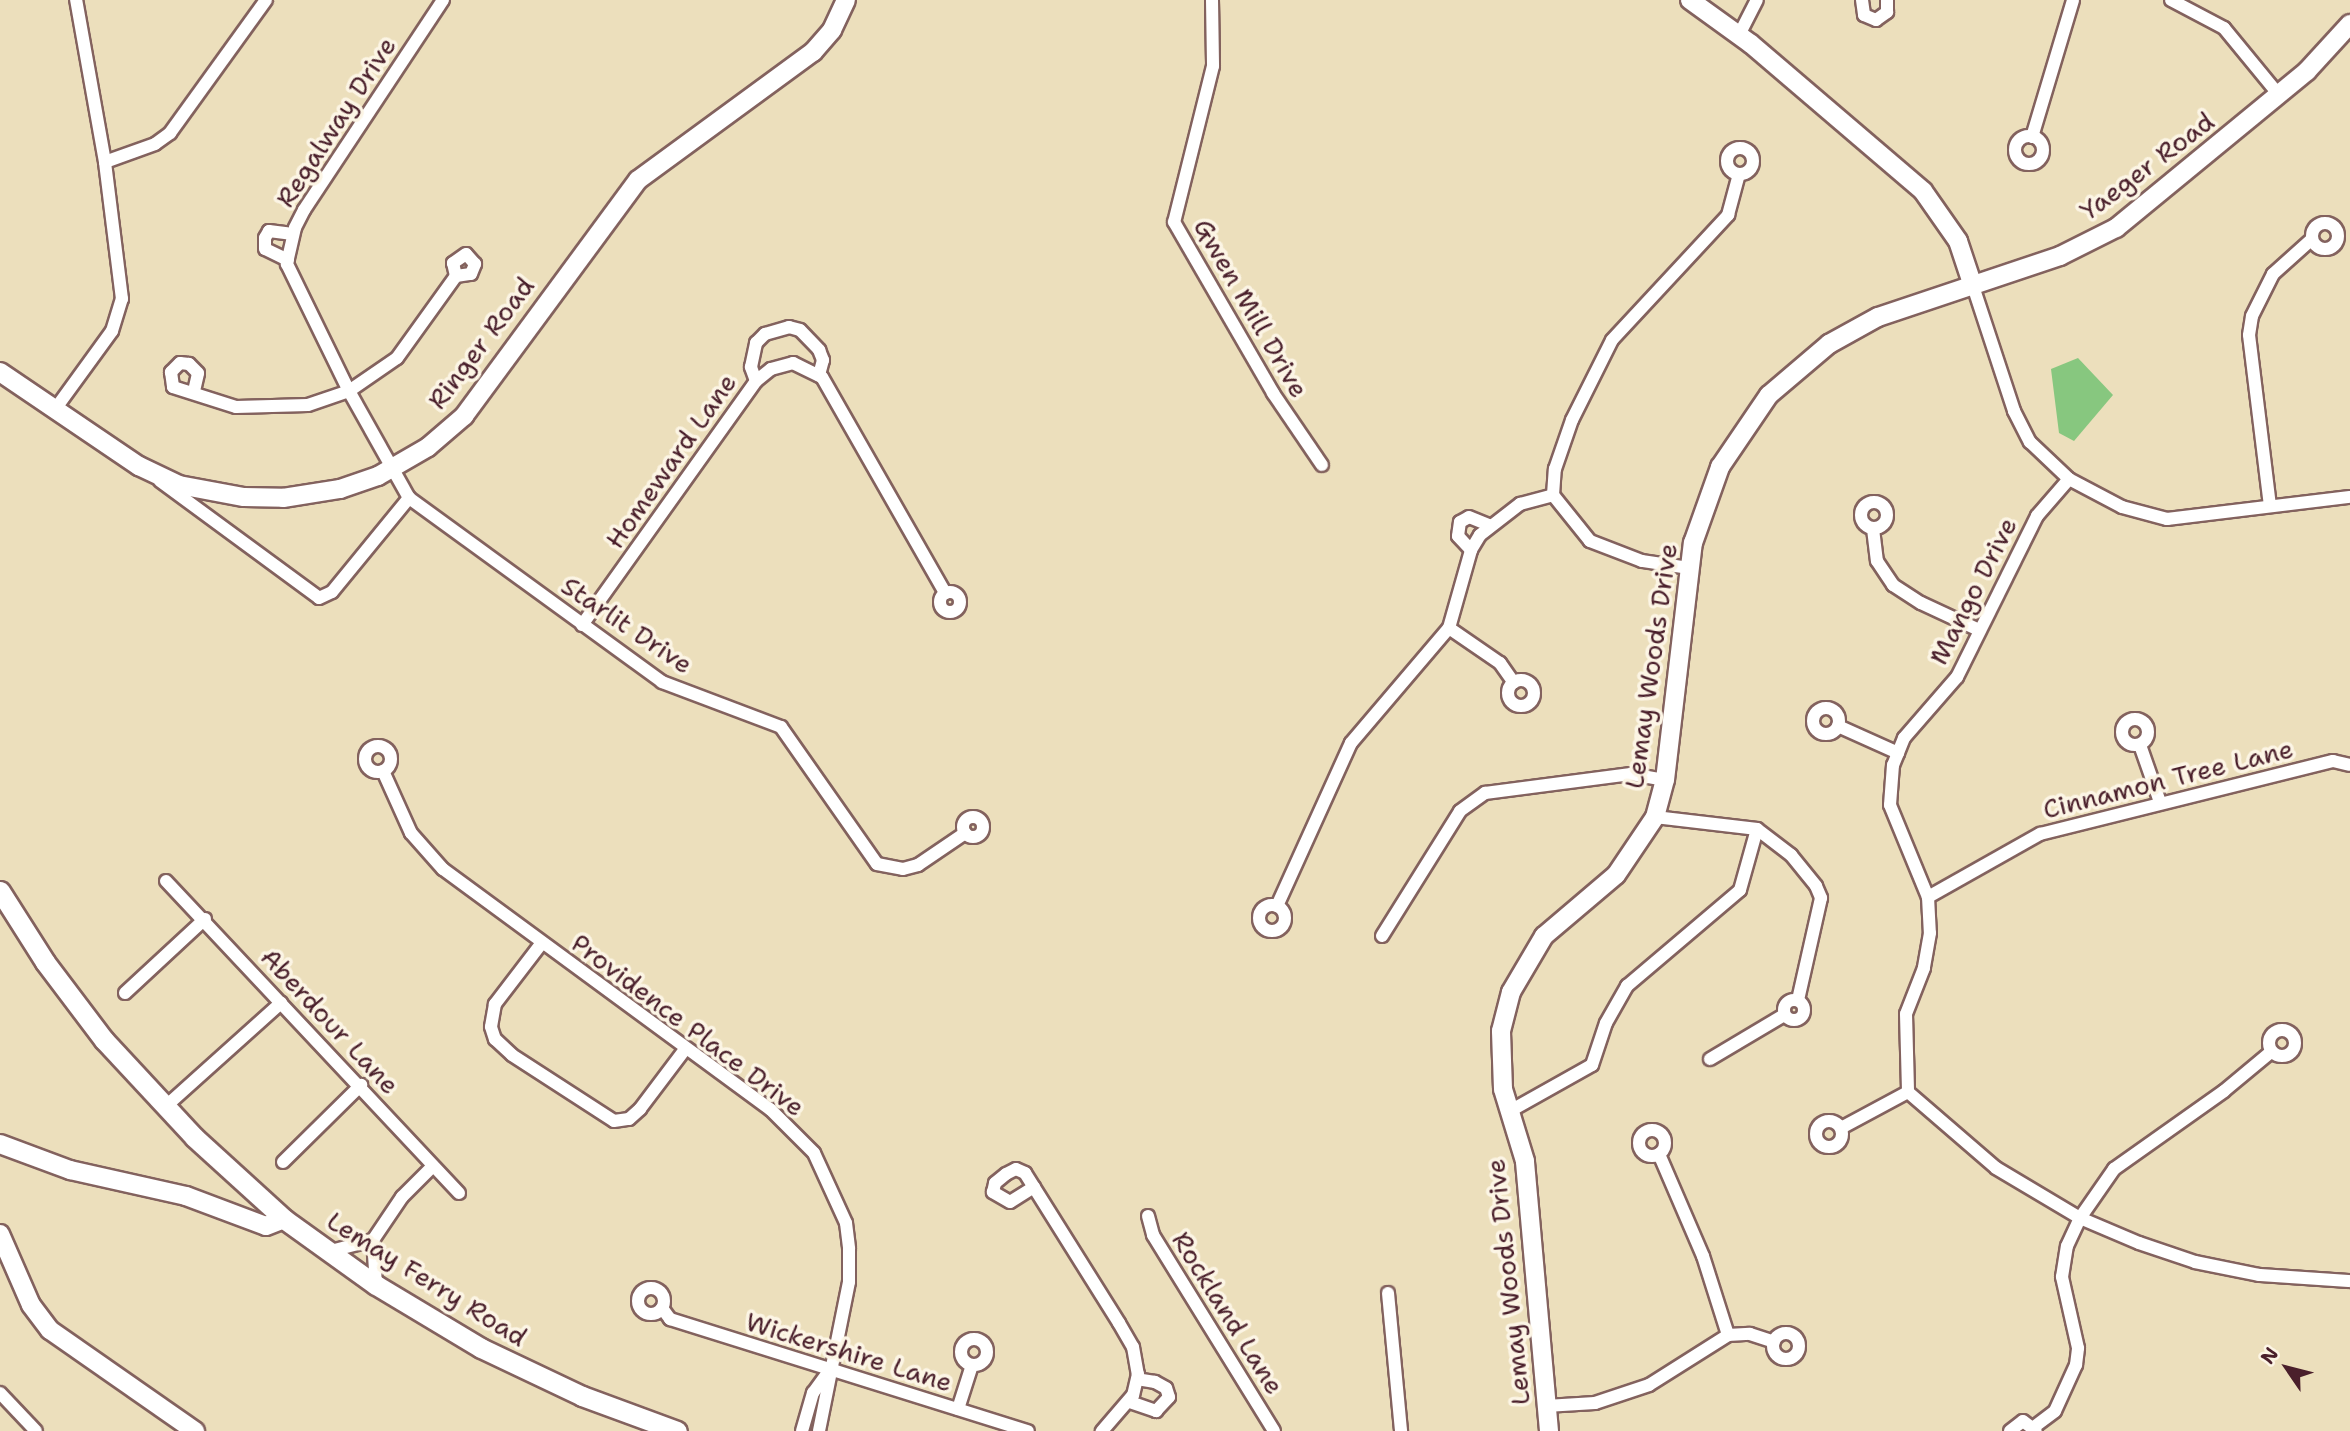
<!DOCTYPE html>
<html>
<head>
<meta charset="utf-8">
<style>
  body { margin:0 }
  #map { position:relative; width:2350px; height:1431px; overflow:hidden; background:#ecdfbc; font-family:"Shantell Sans",sans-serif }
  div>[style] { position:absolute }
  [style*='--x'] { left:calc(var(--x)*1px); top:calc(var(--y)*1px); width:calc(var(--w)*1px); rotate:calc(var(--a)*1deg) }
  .green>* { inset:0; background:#87c77f }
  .roads { filter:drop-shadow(2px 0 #83625e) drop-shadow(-2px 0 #83625e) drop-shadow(0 2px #83625e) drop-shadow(0 -2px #83625e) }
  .street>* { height:12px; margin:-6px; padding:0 6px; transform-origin:6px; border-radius:6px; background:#fff }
  .street>.ring { margin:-6px; padding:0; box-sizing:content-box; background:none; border:12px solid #fff; border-radius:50% }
  .secondary>* { height:18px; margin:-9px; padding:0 9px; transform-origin:9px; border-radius:9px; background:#fff }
  .primary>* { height:19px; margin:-9.5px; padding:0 9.5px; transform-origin:9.5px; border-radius:9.5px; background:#fff }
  span { translate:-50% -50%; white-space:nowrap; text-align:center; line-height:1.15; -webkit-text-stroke:7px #fcf5e5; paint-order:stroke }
  .street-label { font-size:26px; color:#4a1f2b }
  .north { position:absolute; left:2252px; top:1333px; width:70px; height:70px; -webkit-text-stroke:5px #fcf5e5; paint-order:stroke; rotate:305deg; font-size:19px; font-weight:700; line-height:28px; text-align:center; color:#4a1f2b }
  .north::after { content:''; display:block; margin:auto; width:24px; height:32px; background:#4a1f2b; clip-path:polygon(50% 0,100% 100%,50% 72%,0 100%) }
</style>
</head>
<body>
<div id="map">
  <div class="green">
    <div style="clip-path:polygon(2078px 358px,2113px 395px,2074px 441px,2059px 433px,2051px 369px)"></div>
  </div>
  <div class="roads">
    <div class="street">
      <div style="--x:443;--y:0;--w:252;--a:123.5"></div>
      <div style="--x:304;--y:210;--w:20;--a:117"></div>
      <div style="--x:295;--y:228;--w:37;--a:103"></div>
      <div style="--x:287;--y:264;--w:141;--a:64"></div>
      <div style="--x:349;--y:391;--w:123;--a:60.7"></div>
      <div style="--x:409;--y:498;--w:313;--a:36"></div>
      <div style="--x:662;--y:682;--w:127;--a:20.7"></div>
      <div style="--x:781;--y:727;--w:167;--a:55"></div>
      <div style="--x:877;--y:864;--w:26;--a:11"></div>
      <div style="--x:903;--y:869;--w:16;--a:-15"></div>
      <div style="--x:918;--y:865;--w:57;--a:-34.2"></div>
      <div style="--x:1212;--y:0;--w:66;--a:89.1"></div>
      <div style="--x:1213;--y:66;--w:161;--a:104"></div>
      <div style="--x:1174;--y:222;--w:198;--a:59.9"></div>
      <div style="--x:1273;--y:393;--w:87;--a:55.8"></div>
      <div style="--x:1862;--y:0;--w:15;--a:82"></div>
      <div style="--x:1864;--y:15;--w:13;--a:23"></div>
      <div style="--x:1876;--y:20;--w:14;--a:-36"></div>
      <div style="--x:1887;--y:12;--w:12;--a:-90"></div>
      <div style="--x:2171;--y:0;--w:60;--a:27.8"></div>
      <div style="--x:2224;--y:28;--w:87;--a:50.6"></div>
      <div style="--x:1739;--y:35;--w:39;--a:-63"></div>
      <div class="ring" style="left:2015px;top:136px;width:16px;height:16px"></div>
      <div style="--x:2032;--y:137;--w:143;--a:-73.3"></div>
      <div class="ring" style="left:1727px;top:148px;width:14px;height:14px"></div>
      <div style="--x:105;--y:162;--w:53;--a:-19.8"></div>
      <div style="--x:155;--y:144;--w:19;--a:-36"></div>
      <div style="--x:170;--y:133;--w:164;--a:-54.2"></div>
      <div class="ring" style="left:2312px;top:223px;width:14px;height:14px"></div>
      <div style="--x:288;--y:260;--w:25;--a:-154"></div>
      <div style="--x:265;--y:249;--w:11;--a:-90"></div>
      <div style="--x:265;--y:238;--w:8;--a:-60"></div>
      <div style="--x:269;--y:231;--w:24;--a:7"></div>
      <div style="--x:1973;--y:286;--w:132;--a:71.8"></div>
      <div style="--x:2014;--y:411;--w:35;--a:63"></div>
      <div style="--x:2030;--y:442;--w:54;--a:43.5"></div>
      <div style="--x:2069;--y:479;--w:60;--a:27.8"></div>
      <div style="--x:2122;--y:507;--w:47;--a:14.9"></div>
      <div style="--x:2167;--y:519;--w:184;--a:-6.9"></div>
      <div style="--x:756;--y:381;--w:15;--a:-110"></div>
      <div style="--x:751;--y:367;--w:25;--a:-78"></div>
      <div style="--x:756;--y:343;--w:13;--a:-45"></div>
      <div style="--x:765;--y:334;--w:25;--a:-16"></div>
      <div style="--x:789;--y:327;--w:11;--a:15"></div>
      <div style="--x:800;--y:330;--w:28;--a:46"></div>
      <div style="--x:819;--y:350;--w:11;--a:68"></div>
      <div style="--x:823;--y:360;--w:16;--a:105"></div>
      <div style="--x:194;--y:391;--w:18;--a:-77"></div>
      <div style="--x:198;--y:373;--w:13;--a:-135"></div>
      <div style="--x:189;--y:364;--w:9;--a:-174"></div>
      <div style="--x:180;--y:363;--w:13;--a:135"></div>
      <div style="--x:171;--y:372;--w:15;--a:82"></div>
      <div style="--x:173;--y:387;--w:66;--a:17.6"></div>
      <div style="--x:236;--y:407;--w:72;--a:-1.6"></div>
      <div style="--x:308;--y:405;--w:43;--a:-18.9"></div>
      <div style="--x:349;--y:391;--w:58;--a:-34.5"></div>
      <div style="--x:397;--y:358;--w:101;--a:-54.3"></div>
      <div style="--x:456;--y:276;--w:15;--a:-8"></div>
      <div style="--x:471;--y:274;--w:11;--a:-68"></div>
      <div style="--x:475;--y:264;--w:13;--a:-132"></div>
      <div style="--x:466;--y:254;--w:16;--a:145"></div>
      <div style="--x:453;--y:263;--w:13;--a:77"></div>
      <div style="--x:56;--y:408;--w:95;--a:-54"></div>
      <div style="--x:112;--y:331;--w:34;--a:-73"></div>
      <div style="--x:122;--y:299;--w:138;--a:-97.1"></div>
      <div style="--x:105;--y:162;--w:165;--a:-100.1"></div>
      <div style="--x:2069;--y:479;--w:49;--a:130.9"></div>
      <div style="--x:2037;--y:516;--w:180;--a:116.4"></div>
      <div style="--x:1957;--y:677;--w:81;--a:131"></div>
      <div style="--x:1904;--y:738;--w:29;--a:112"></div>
      <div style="--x:1893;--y:765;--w:40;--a:94.3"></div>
      <div style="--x:1890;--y:805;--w:100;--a:67.6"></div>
      <div style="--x:1928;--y:897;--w:36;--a:87"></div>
      <div style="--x:1930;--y:933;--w:36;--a:100"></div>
      <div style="--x:1924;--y:968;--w:49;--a:111.4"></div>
      <div style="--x:1906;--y:1014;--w:78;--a:88.5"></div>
      <div style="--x:1908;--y:1092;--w:116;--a:40.8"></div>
      <div style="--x:1996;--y:1168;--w:98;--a:30.8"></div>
      <div style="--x:2080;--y:1218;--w:64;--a:23"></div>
      <div style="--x:2139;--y:1243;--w:59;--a:18.7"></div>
      <div style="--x:2195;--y:1262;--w:65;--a:11.5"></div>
      <div style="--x:2259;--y:1275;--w:91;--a:3.8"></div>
      <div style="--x:160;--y:481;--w:197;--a:36.3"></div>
      <div style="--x:319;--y:598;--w:14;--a:-25"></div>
      <div style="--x:332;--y:592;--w:122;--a:-50.7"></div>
      <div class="ring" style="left:1861px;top:502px;width:14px;height:14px"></div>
      <div style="--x:2270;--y:506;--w:172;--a:-97"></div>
      <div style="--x:2249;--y:335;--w:19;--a:-81"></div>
      <div style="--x:2252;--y:316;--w:47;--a:-63.4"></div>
      <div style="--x:2273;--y:274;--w:52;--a:-41.9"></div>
      <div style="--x:1873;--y:529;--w:32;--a:83"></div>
      <div style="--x:1877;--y:561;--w:29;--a:56"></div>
      <div style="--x:1893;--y:585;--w:33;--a:33"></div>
      <div style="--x:1921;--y:603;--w:64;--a:25"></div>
      <div style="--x:1471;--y:550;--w:19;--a:-133"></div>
      <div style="--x:1458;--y:536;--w:14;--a:-82"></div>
      <div style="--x:1460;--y:522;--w:10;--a:-29"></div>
      <div style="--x:1469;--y:517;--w:22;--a:22"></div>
      <div style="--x:1689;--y:568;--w:48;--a:-171.5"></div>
      <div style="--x:1642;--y:561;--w:56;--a:-159"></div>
      <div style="--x:1590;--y:541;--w:59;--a:-128.8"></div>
      <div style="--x:1553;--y:495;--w:26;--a:-86"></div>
      <div style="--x:1555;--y:469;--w:52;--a:-70.9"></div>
      <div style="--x:1572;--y:420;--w:89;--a:-63.4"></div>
      <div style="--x:1612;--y:340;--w:171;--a:-47.1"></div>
      <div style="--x:1728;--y:215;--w:42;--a:-75"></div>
      <div class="ring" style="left:940px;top:592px;width:8px;height:8px"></div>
      <div style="--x:582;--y:625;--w:300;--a:-54.5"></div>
      <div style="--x:756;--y:381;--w:19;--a:-39"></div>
      <div style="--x:771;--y:369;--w:23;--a:-15"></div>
      <div style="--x:793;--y:363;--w:32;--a:26"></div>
      <div style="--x:822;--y:377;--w:249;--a:60.3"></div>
      <div style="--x:1449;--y:628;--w:62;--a:34.5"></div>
      <div style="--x:1500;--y:663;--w:24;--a:55"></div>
      <div class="ring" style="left:1508px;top:680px;width:14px;height:14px"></div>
      <div class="ring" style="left:1813px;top:708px;width:14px;height:14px"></div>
      <div class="ring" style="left:2122px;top:719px;width:14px;height:14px"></div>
      <div style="--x:1838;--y:726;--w:66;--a:24.2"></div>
      <div style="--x:2140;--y:745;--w:60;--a:70.7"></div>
      <div class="ring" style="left:365px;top:746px;width:14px;height:14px"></div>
      <div style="--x:383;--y:771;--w:68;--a:65.7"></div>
      <div style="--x:411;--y:833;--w:48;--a:48.4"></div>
      <div style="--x:443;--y:869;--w:406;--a:36.3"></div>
      <div style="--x:770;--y:1109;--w:62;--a:45"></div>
      <div style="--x:814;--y:1153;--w:77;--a:65.4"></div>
      <div style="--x:846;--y:1223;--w:26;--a:83"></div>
      <div style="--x:849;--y:1249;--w:33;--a:90"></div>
      <div style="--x:849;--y:1282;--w:152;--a:101.4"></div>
      <div class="ring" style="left:963px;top:817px;width:8px;height:8px"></div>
      <div style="--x:1655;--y:817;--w:103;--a:6.7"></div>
      <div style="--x:1757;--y:829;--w:43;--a:37.4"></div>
      <div style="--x:1791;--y:855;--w:40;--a:51"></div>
      <div style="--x:1816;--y:886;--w:13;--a:67"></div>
      <div style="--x:1821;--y:898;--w:105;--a:102.7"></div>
      <div style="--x:166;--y:881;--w:428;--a:46.8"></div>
      <div style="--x:1928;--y:897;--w:129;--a:-29.4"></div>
      <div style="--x:2040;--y:834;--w:302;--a:-14"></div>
      <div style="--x:2333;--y:761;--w:17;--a:13"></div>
      <div class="ring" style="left:1259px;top:905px;width:14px;height:14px"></div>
      <div style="--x:1277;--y:906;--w:179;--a:-65.6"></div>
      <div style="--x:1351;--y:743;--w:151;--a:-49.6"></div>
      <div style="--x:1449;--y:628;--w:81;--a:-74.2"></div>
      <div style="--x:1471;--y:550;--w:17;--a:-59"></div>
      <div style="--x:1480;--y:535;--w:51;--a:-37.8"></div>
      <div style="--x:1520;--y:504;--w:34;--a:-15"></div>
      <div style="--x:1382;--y:936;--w:147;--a:-58"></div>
      <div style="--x:1460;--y:811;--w:31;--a:-36"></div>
      <div style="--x:1485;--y:793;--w:147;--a:-7.4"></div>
      <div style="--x:1631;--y:774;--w:35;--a:10"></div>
      <div style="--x:541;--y:944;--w:76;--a:127.5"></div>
      <div style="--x:495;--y:1004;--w:23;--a:100"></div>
      <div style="--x:491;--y:1027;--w:13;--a:72"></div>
      <div style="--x:495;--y:1039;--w:23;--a:43"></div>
      <div style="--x:512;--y:1055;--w:121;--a:32.9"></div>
      <div style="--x:614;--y:1121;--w:15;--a:-8"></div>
      <div style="--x:629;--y:1119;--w:15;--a:-42"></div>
      <div style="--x:640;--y:1109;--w:76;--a:-53"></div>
      <div style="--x:125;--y:993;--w:109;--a:-42.8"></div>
      <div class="ring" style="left:1784px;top:1000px;width:8px;height:8px"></div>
      <div class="ring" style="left:2269px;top:1030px;width:14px;height:14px"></div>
      <div style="--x:1710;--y:1059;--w:86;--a:-30.7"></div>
      <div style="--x:165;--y:1107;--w:156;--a:-41.9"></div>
      <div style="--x:1510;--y:1111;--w:94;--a:-29.3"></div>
      <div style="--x:1592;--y:1065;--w:44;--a:-71.6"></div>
      <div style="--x:1606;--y:1023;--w:43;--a:-60.4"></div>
      <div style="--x:1627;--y:986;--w:148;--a:-40.3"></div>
      <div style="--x:1740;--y:890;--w:63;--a:-74.4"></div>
      <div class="ring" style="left:1816px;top:1121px;width:14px;height:14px"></div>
      <div style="--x:1841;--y:1128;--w:76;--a:-28.2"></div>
      <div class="ring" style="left:1639px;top:1130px;width:14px;height:14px"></div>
      <div style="--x:1659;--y:1154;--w:111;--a:66.7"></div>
      <div style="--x:1703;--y:1256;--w:83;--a:72.4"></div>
      <div style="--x:283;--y:1162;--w:110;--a:-44.6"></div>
      <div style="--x:1034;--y:1187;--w:28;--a:148"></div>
      <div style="--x:1010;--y:1202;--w:20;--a:-150"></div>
      <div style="--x:993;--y:1192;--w:9;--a:-77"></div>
      <div style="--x:995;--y:1183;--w:14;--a:-39"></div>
      <div style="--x:1006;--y:1174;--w:11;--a:-27"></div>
      <div style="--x:1016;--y:1169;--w:10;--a:24"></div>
      <div style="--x:1025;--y:1173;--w:177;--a:57.9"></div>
      <div style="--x:1119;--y:1323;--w:28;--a:60"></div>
      <div style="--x:1133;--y:1347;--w:27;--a:80"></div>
      <div style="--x:1138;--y:1374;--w:22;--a:103"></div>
      <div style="--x:1133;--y:1395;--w:48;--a:130.7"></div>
      <div style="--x:1148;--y:1216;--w:20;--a:75"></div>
      <div style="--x:1153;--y:1235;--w:230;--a:58.3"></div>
      <div style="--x:327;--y:1252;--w:48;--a:-14.6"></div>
      <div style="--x:376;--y:1285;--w:45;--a:-93.8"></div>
      <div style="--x:373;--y:1240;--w:52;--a:-56"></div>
      <div style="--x:402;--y:1197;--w:41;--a:-45"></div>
      <div class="ring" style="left:638px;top:1288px;width:14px;height:14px"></div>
      <div style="--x:1388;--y:1293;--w:139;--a:84.6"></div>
      <div style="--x:662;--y:1308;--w:14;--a:54"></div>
      <div style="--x:670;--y:1319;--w:375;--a:17.4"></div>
      <div class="ring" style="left:1773px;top:1333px;width:14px;height:14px"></div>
      <div class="ring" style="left:961px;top:1339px;width:14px;height:14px"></div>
      <div style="--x:0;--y:1393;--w:52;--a:46.5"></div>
      <div style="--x:1130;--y:1402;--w:28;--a:19"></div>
      <div style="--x:1156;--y:1411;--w:19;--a:-47"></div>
      <div style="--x:1169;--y:1397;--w:9;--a:-108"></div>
      <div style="--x:1166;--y:1388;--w:13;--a:-151"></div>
      <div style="--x:1155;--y:1382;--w:18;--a:-171"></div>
      <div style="--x:1546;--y:1406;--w:49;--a:-3.5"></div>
      <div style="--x:1595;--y:1403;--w:57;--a:-18.4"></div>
      <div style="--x:1649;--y:1385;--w:93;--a:-32.3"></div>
      <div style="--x:1728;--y:1335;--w:22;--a:-3"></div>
      <div style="--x:1750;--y:1334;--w:25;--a:18"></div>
      <div style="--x:958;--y:1409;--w:46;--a:-72.3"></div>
      <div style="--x:2034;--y:1427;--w:26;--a:-37"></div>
      <div style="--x:2055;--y:1411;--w:51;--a:-65.5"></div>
      <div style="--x:2076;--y:1365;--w:17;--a:-83"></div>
      <div style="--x:2078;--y:1348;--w:73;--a:-102.7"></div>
      <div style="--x:2062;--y:1277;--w:31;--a:-81"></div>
      <div style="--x:2067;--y:1246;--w:31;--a:-65"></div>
      <div style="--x:2080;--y:1218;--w:60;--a:-55.2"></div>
      <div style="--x:2114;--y:1169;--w:135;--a:-35.3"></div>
      <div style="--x:2224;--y:1091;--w:62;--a:-39.8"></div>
      <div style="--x:802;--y:1431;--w:40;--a:-74"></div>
      <div style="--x:813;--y:1393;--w:26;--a:-54"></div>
      <div style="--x:2010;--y:1431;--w:16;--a:-38"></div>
      <div style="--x:2023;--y:1421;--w:16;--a:38"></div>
    </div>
    <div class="secondary">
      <div style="--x:1690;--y:0;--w:75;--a:35.8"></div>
      <div style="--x:1751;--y:44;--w:226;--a:40.5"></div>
      <div style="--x:1923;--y:191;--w:61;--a:55"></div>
      <div style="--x:1958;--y:241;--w:47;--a:71.6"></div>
      <div style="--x:0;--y:372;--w:168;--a:34.1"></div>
      <div style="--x:139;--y:466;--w:44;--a:25.4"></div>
      <div style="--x:179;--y:485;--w:66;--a:10.5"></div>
      <div style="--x:244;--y:497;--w:39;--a:1"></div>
      <div style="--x:283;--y:498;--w:58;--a:-9"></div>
      <div style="--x:340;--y:489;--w:40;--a:-18.9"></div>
      <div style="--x:378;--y:476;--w:58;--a:-30.1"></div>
      <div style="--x:428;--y:447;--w:48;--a:-40.7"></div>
      <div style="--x:464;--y:416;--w:293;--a:-53.6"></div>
      <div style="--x:638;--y:180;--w:217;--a:-36.2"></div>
      <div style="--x:813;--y:52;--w:29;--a:-49"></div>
      <div style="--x:832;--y:30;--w:33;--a:-65"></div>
      <div style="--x:0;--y:1144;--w:75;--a:20.4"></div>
      <div style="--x:70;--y:1170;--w:119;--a:12.6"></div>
      <div style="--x:186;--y:1196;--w:85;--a:20.6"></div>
      <div style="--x:266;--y:1226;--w:19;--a:-21"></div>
      <div style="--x:0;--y:1234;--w:77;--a:66.4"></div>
      <div style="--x:31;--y:1305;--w:31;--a:53"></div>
      <div style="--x:50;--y:1330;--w:177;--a:34.9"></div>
      <div style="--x:1549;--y:1431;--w:271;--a:-95.1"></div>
      <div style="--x:1525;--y:1161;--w:75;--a:-107"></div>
      <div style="--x:1503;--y:1089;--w:58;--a:-92"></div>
      <div style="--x:1501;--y:1031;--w:40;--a:-75.6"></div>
      <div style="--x:1511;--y:992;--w:65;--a:-59.5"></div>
      <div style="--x:1544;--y:936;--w:94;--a:-40.3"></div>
      <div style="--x:1616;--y:875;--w:70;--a:-56.1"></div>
      <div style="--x:1655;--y:817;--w:38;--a:-75"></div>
      <div style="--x:1665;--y:780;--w:239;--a:-83.3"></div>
      <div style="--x:1693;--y:543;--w:81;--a:-70.4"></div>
      <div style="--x:1720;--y:467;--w:87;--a:-55.8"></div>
      <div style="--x:1769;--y:395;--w:79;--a:-40.4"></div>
      <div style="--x:1829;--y:344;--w:56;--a:-28.9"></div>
      <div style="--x:1878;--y:317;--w:192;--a:-18.5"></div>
      <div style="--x:2060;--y:256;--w:63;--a:-26.6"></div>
      <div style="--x:2116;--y:228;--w:247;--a:-39.4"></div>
      <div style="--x:2307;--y:71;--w:64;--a:-47.5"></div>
    </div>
    <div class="primary">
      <div style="--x:0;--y:891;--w:84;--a:57.6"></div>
      <div style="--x:45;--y:962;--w:98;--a:52.9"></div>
      <div style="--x:104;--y:1040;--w:132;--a:47.1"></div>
      <div style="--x:194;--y:1137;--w:122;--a:42.3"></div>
      <div style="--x:284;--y:1219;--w:113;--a:35.7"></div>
      <div style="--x:376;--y:1285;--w:122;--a:31"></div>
      <div style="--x:481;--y:1348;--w:112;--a:25.4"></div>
      <div style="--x:582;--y:1396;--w:101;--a:20.2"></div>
    </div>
  </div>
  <div class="street-label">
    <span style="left:336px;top:122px;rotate:-57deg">Regalway Drive</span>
    <span style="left:2147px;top:166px;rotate:-37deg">Yaeger Road</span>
    <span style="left:1251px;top:308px;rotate:60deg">Gwen Mill Drive</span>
    <span style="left:481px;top:343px;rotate:-53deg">Ringer Road</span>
    <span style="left:671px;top:461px;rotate:-55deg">Homeward Lane</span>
    <span style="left:1973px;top:591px;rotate:-63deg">Mango Drive</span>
    <span style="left:627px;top:625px;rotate:34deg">Starlit Drive</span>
    <span style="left:1651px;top:666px;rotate:-82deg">Lemay Woods Drive</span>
    <span style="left:2168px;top:779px;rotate:-14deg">Cinnamon Tree Lane</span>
    <span style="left:330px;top:1021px;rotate:47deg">Aberdour Lane</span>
    <span style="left:688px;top:1025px;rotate:37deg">Providence Place Drive</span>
    <span style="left:427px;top:1279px;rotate:32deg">Lemay Ferry Road</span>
    <span style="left:1508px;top:1282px;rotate:-96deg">Lemay Woods Drive</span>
    <span style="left:1228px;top:1313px;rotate:58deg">Rockland Lane</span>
    <span style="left:849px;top:1352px;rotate:17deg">Wickershire Lane</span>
  </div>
  <div class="north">N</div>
</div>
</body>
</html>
